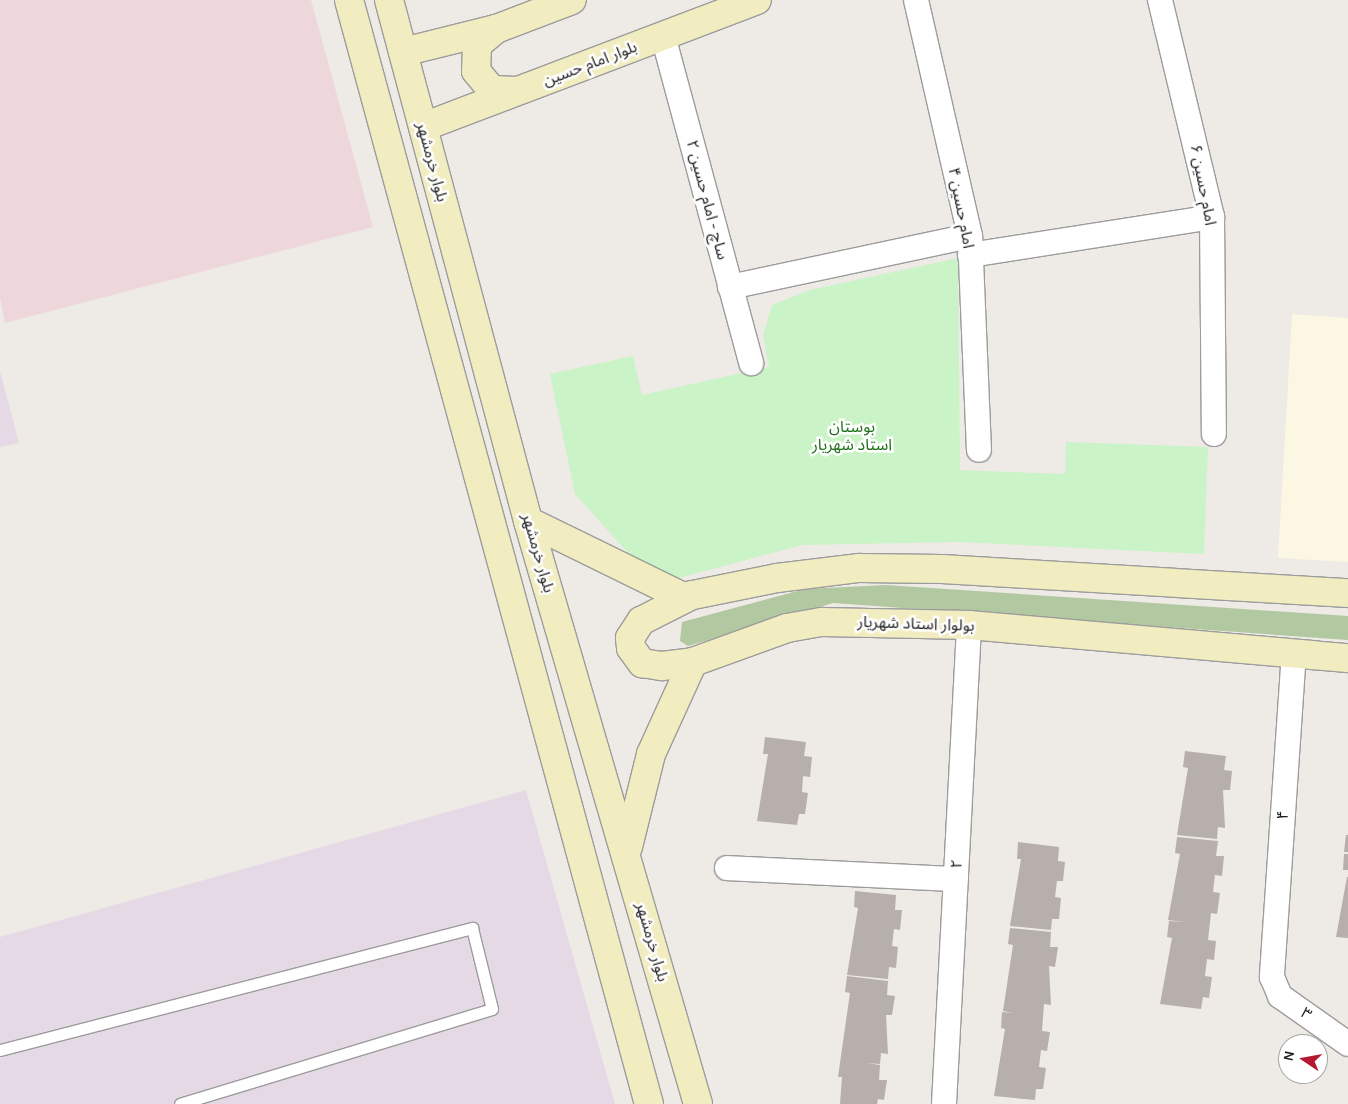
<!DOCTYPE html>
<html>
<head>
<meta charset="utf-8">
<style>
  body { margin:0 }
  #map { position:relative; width:1348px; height:1104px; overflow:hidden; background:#eeeae6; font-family:Karla,"Noto Sans Arabic",sans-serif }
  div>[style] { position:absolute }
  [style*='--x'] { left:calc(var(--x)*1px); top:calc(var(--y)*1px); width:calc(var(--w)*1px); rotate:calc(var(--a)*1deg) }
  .commercial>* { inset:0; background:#edd7da }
  .industrial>* { inset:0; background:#e6d9e6 }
  .education>* { inset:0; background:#fbf7e2 }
  .forest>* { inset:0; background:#b2c8a0 }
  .park>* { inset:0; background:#cbf3c8 }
  .building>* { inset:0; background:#b7afac }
  .roads { filter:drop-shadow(1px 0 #9c9c9c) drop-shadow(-1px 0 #9c9c9c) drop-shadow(0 1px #9c9c9c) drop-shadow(0 -1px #9c9c9c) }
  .lane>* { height:11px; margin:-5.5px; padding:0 5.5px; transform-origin:5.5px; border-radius:5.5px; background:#fff }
  .street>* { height:24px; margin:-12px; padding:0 12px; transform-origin:12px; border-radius:12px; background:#fff }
  .secondary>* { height:28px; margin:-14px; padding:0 14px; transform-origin:14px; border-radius:14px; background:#f2edc0 }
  span { translate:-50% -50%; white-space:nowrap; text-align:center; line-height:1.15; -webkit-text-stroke:5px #fff; paint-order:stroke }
  .street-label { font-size:16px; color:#1f1f1f }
  .park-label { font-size:16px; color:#1f7019 }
  .north { position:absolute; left:1278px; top:1034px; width:50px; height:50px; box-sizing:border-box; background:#fff; border:1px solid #a5a5a5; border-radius:50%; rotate:282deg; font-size:14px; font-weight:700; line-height:20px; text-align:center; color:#1f1f1f }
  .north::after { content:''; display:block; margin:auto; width:18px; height:22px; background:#b5192f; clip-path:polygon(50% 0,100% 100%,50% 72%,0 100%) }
</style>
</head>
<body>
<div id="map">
  <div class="commercial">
    <div style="clip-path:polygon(0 0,311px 0,373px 227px,5px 323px,0 298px)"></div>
  </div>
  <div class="industrial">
    <div style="clip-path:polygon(0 371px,19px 443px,0 447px)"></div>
    <div style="clip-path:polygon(526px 790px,615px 1104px,0 1104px,0 937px)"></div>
  </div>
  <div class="education">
    <div style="clip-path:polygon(1292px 314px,1348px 318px,1348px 562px,1278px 558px)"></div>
  </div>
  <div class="forest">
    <div style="clip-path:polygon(886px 585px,1348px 616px,1348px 640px,833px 603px,688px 646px,680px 641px,682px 622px,805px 589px)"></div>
  </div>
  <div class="park">
    <div style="clip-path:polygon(958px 258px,960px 470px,1065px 474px,1066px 442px,1208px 447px,1204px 554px,960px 542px,802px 545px,675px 579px,638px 564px,575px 494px,550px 374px,633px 356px,642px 395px,769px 367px,763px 335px,772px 305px,810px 290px)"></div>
  </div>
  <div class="building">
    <div style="clip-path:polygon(765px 737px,806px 742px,804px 756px,812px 757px,810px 777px,803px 776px,802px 792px,808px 793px,805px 814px,799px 814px,797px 825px,757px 821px,768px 754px,763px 754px)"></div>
    <div style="clip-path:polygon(1185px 751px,1226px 756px,1224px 770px,1232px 771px,1230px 790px,1223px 790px,1225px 828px,1218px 827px,1217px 839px,1177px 835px,1188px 768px,1183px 767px)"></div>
    <div style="clip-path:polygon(1346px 835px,1348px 835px,1348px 852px,1344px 852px)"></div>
    <div style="clip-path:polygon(1177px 837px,1218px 841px,1216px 856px,1224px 856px,1222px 876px,1215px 875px,1213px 892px,1220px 893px,1217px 914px,1211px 913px,1208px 940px,1216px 941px,1214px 960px,1207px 959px,1205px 976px,1212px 977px,1209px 998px,1203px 997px,1201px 1009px,1160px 1004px,1172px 938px,1167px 937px,1169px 921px,1184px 922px,1168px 920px,1180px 854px,1175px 853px)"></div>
    <div style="clip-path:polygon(1018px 842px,1059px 847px,1058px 861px,1065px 862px,1063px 881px,1057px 881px,1055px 897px,1061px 898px,1059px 919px,1052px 919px,1051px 930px,1010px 926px,1021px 859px,1017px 859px)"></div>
    <div style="clip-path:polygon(1344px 854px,1348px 854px,1348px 870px,1343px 870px)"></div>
    <div style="clip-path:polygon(1347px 877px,1348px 877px,1348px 938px,1336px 937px)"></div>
    <div style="clip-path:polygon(855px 891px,896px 895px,895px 910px,902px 910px,900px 930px,894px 929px,892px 946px,898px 947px,896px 968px,889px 967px,888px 979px,847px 975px,858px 908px,854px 907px)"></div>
    <div style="clip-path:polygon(1010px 928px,1051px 932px,1050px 947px,1058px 947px,1055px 967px,1049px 966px,1051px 1005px,1044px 1004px,1042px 1031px,1050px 1032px,1047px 1051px,1041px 1050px,1039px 1067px,1046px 1068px,1043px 1089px,1036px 1089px,1035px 1100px,994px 1096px,1005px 1029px,1001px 1028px,1002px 1012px,1013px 1013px,1003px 1011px,1013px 945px,1008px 944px)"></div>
    <div style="clip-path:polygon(847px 976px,888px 981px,887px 995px,895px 996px,892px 1015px,886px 1015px,888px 1054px,881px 1053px,880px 1064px,866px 1063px,880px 1065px,879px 1080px,887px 1080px,884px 1100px,878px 1099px,877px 1104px,840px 1104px,842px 1077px,838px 1077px,850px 993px,845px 992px)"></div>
  </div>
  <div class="roads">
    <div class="lane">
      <div style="--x:0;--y:1050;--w:488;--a:-14.5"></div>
      <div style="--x:472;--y:928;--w:83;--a:76.1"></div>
      <div style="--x:492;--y:1009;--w:326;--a:163.1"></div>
    </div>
    <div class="street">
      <div style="--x:916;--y:0;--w:242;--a:77.1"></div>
      <div style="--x:970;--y:236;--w:214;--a:87.6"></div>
      <div style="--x:1160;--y:0;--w:223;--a:76.5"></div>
      <div style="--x:1212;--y:217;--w:217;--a:89.5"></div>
      <div style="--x:663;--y:36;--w:339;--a:74.9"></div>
      <div style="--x:970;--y:255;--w:245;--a:-8.9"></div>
      <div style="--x:730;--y:287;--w:245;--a:-12"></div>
      <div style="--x:1294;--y:652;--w:326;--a:93.9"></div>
      <div style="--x:1272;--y:977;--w:21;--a:67"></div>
      <div style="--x:1280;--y:996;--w:83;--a:35.2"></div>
      <div style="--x:727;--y:868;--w:229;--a:2.8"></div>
      <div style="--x:944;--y:1104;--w:480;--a:-87"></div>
    </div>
    <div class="secondary">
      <div style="--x:349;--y:0;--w:1144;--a:74.8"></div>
      <div style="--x:389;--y:0;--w:539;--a:75.06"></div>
      <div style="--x:528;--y:521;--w:607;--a:73.74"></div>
      <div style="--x:496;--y:29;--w:25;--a:140"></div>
      <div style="--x:477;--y:45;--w:26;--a:92"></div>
      <div style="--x:476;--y:71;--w:25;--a:50"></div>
      <div style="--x:492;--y:90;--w:25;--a:2"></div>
      <div style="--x:403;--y:52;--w:96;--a:-13.9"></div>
      <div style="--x:496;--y:29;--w:81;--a:-20.9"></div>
      <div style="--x:423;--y:127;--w:357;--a:-20.8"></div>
      <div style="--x:528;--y:521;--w:173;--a:26.1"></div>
      <div style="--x:683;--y:597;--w:96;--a:-11.4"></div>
      <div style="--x:777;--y:578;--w:83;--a:-7"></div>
      <div style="--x:859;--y:568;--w:83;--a:0.7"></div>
      <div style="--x:942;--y:569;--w:407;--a:3.4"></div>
      <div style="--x:692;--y:595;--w:57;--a:153"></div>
      <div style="--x:641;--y:621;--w:20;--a:123"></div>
      <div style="--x:630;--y:638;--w:10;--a:84"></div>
      <div style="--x:631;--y:648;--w:19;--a:54"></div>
      <div style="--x:642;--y:663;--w:20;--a:9"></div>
      <div style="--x:662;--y:666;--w:31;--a:-7"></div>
      <div style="--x:628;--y:847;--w:96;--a:-76.1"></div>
      <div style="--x:651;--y:754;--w:101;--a:-65.5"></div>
      <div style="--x:693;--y:662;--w:100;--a:-19.9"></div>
      <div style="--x:787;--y:628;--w:36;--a:-10"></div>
      <div style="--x:822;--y:622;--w:147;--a:1.2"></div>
      <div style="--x:969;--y:625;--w:380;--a:5"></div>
    </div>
  </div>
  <div class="street-label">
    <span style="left:590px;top:64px;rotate:-21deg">بلوار امام حسین</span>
    <span style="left:432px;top:162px;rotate:75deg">بلوار خرمشهر</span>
    <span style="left:1203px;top:185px;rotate:79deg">امام حسین ۶</span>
    <span style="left:707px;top:200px;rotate:75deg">ساچ - امام حسین ۲</span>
    <span style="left:961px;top:208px;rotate:79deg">امام حسین ۴</span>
    <span style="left:538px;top:553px;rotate:74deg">بلوار خرمشهر</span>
    <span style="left:916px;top:624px;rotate:2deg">بولوار استاد شهریار</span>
    <span style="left:1283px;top:815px;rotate:-86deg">۴</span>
    <span style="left:957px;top:864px;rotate:-87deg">۲</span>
    <span style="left:652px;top:942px;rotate:74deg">بلوار خرمشهر</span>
    <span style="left:1306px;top:1014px;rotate:35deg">۳</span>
  </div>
  <div class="park-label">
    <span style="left:852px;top:436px">بوستان<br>استاد شهریار</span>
  </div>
  <div class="north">N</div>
</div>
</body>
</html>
